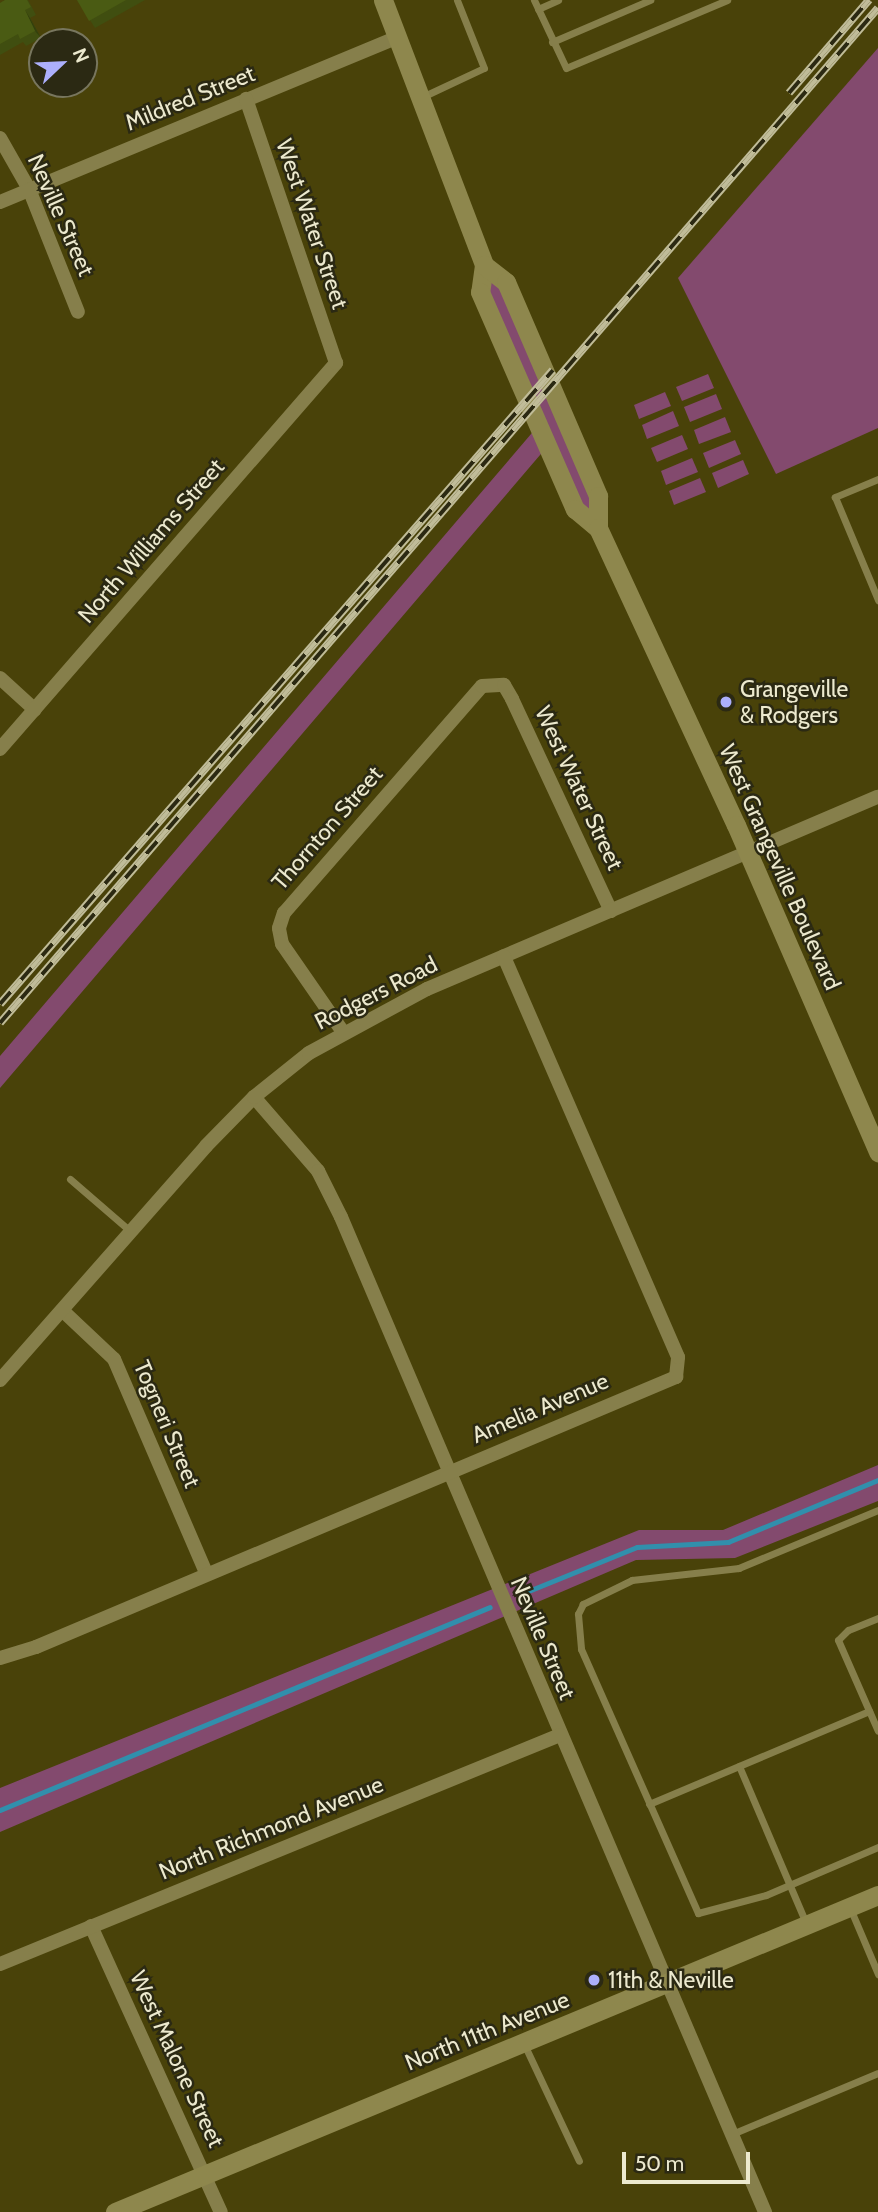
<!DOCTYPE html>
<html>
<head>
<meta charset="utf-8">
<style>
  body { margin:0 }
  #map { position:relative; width:878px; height:2212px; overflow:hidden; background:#494209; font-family:Cabin,sans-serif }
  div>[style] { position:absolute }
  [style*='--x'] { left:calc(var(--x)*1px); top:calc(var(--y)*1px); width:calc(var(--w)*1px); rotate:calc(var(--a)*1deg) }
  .green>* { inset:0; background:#834a6e }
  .stream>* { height:5px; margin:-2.5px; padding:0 2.5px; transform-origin:2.5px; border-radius:2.5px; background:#318fac }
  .lane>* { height:7px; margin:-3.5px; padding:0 3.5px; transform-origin:3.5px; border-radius:3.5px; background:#867f4b }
  .street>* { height:14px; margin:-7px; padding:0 7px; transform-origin:7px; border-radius:7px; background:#867f4b }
  .secondary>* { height:19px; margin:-9.5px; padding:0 9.5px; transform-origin:9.5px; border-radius:9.5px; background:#8e874d }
  .rail>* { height:8px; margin-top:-4px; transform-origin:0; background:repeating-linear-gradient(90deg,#2b2913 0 16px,#c0bc99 0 32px); box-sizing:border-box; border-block:2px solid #c0bc99 }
  .wall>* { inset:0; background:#404e10 }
  .shaded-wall>* { inset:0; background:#34400d }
  .building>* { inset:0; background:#4a5b13 }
  .dots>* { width:19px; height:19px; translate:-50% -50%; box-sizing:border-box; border:4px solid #2b2913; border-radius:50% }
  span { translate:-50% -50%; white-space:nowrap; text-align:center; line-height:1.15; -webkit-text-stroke:5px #2b2913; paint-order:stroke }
  .street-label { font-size:23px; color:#ece9ce }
  .poi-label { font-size:23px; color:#ece9ce }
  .left { translate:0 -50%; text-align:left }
  .north { position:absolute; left:28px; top:28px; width:70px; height:70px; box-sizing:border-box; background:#2b2913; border:2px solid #78765e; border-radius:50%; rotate:67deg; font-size:19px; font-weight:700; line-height:28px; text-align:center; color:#ece9ce }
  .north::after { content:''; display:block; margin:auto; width:24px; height:32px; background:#acaffb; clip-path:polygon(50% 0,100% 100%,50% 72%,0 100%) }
  .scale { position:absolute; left:622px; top:2152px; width:128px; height:32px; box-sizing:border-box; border:4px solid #ece9ce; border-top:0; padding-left:9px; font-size:21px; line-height:24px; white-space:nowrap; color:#ece9ce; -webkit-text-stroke:5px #2b2913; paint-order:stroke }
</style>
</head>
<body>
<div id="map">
  <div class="green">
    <div style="clip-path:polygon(878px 48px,878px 428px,776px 474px,678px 278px)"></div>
    <div style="clip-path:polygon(484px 265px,506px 282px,598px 496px,598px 528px,546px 448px,0 1088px,0 1056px,537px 427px,480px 292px)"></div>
    <div style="clip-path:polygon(708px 374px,714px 388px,682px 401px,676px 387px)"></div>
    <div style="clip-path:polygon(665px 392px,671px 406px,639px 419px,634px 405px)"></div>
    <div style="clip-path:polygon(716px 394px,722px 409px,690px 422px,684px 407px)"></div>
    <div style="clip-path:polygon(673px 411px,679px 426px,647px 439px,642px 425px)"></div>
    <div style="clip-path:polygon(725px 417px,731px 432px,699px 444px,694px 430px)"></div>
    <div style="clip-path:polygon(682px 435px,688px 449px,657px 462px,651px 448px)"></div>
    <div style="clip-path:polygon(735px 440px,741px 454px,709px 468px,703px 453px)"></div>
    <div style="clip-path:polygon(692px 458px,698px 472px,666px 485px,661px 471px)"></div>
    <div style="clip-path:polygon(743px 460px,749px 474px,718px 488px,712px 473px)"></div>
    <div style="clip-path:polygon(700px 478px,706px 492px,674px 505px,669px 491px)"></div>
    <div style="clip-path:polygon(878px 1465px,878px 1501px,735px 1558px,636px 1560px,0 1832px,0 1788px,639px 1530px,723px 1530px)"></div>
  </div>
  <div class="stream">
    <div style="--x:521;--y:1594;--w:125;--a:-22.1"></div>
    <div style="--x:637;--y:1547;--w:91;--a:-3.1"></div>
    <div style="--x:728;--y:1542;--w:162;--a:-22.5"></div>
    <div style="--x:0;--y:1810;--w:530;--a:-22.5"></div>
  </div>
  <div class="lane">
    <div style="--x:534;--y:0;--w:75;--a:64.8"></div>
    <div style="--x:566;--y:68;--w:175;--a:-22.9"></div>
    <div style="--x:538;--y:9;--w:22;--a:-24"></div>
    <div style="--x:552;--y:42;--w:107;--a:-23.2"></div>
    <div style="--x:422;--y:97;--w:68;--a:-25.1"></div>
    <div style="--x:484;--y:68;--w:73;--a:-111.7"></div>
    <div style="--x:878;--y:479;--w:47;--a:157.3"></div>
    <div style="--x:835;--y:497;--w:112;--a:67.3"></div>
    <div style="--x:70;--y:1179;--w:79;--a:40.9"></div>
    <div style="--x:878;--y:1510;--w:151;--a:157.4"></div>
    <div style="--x:739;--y:1568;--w:108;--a:173.6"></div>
    <div style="--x:632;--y:1580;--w:55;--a:153.9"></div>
    <div style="--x:583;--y:1604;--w:11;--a:117"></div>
    <div style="--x:578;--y:1614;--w:35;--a:85"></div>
    <div style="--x:581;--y:1649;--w:289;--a:66.1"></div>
    <div style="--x:698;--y:1913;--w:70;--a:-14.8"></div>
    <div style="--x:766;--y:1895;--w:122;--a:-23.2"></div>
    <div style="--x:878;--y:1618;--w:32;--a:158"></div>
    <div style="--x:848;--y:1630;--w:14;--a:135"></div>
    <div style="--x:838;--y:1640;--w:99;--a:66.3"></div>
    <div style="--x:739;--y:1766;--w:171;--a:66.9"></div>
    <div style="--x:649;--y:1804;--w:239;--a:-22.9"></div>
    <div style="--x:850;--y:1908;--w:72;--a:67"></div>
    <div style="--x:524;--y:2044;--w:129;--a:64.8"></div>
    <div style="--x:732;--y:2134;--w:158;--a:-22.7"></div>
  </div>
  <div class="street">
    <div style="--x:0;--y:138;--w:59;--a:60.4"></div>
    <div style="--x:29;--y:189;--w:132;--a:68.3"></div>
    <div style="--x:0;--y:202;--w:431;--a:-22.5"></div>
    <div style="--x:0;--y:678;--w:47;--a:42.4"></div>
    <div style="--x:0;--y:749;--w:512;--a:-48.96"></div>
    <div style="--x:336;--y:363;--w:279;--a:-108.8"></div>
    <div style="--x:343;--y:1032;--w:107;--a:-124.7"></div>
    <div style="--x:282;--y:944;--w:16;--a:-101"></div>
    <div style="--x:279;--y:928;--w:16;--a:-72"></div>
    <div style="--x:284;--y:913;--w:301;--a:-48.9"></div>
    <div style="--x:482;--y:686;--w:22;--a:-3"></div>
    <div style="--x:504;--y:685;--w:16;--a:60"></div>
    <div style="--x:512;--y:699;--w:234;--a:65"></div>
    <div style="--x:254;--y:1097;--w:98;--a:49.1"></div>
    <div style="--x:318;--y:1171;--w:51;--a:63.4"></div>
    <div style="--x:341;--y:1217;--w:1082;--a:66.92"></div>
    <div style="--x:63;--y:1311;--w:70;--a:43.3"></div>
    <div style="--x:114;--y:1359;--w:233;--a:66.7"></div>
    <div style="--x:0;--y:1380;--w:312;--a:-48.6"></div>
    <div style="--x:206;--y:1146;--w:69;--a:-45.6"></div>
    <div style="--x:254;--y:1097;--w:70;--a:-38.7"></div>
    <div style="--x:309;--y:1053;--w:134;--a:-28.5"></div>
    <div style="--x:427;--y:989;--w:490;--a:-23.1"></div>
    <div style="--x:0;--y:1658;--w:38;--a:-17"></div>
    <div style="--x:36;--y:1647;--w:695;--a:-22.87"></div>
    <div style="--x:676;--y:1377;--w:20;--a:-84"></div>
    <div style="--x:678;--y:1357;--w:437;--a:-113.5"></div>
    <div style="--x:91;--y:1926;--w:314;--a:65.6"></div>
    <div style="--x:0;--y:1964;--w:605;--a:-22.24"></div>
  </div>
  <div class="secondary">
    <div style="--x:383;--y:0;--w:284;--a:69.1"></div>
    <div style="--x:484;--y:265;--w:27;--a:98"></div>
    <div style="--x:480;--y:292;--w:237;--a:66.4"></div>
    <div style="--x:575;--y:509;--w:30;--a:40"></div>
    <div style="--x:484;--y:265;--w:28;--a:38"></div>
    <div style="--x:506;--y:282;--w:233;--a:66.7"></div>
    <div style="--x:598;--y:496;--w:32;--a:90"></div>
    <div style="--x:598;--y:528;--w:327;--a:65.1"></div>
    <div style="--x:736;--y:825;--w:357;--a:66.5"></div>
    <div style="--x:115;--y:2212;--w:826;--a:-22.56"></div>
  </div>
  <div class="rail">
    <div style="--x:789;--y:93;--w:123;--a:-49.3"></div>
    <div style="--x:0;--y:1004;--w:841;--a:-48.9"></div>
    <div style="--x:0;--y:1023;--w:1342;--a:-49.14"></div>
  </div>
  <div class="wall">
    <div style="clip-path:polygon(5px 0,28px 0,36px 15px,30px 18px,41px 38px,26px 46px,23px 42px,0 55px,0 3px)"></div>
    <div style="clip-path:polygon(77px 0,145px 0,95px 28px)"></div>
  </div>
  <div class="shaded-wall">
    <div style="clip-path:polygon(25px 10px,30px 18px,41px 38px,35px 31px)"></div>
  </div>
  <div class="building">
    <div style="clip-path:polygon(5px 0,27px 0,31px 7px,25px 10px,35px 31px,20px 39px,18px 34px,0 44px,0 3px)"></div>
    <div style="clip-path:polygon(77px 0,126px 0,89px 21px)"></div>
  </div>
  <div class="dots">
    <div style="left:726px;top:702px;background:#acaffb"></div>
    <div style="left:594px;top:1980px;background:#acaffb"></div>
  </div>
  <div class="street-label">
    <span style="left:190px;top:98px;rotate:-22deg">Mildred Street</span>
    <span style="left:61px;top:215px;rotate:66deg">Neville Street</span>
    <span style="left:312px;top:224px;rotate:71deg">West Water Street</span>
    <span style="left:151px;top:541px;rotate:-49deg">North Williams Street</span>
    <span style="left:579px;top:788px;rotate:65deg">West Water Street</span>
    <span style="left:327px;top:828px;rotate:-49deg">Thornton Street</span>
    <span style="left:780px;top:867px;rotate:66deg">West Grangeville Boulevard</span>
    <span style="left:376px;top:993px;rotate:-27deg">Rodgers Road</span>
    <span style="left:540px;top:1408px;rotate:-23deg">Amelia Avenue</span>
    <span style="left:167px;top:1424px;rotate:67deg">Togneri Street</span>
    <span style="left:543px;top:1638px;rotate:67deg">Neville Street</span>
    <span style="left:271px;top:1828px;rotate:-22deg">North Richmond Avenue</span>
    <span style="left:487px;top:2031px;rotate:-22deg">North 11th Avenue</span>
    <span style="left:177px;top:2059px;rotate:65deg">West Malone Street</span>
  </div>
  <div class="poi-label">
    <span class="left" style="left:740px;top:702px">Grangeville<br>&amp; Rodgers</span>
    <span class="left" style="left:608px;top:1980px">11th &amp; Neville</span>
  </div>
  <div class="north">N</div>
  <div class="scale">50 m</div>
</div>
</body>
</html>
